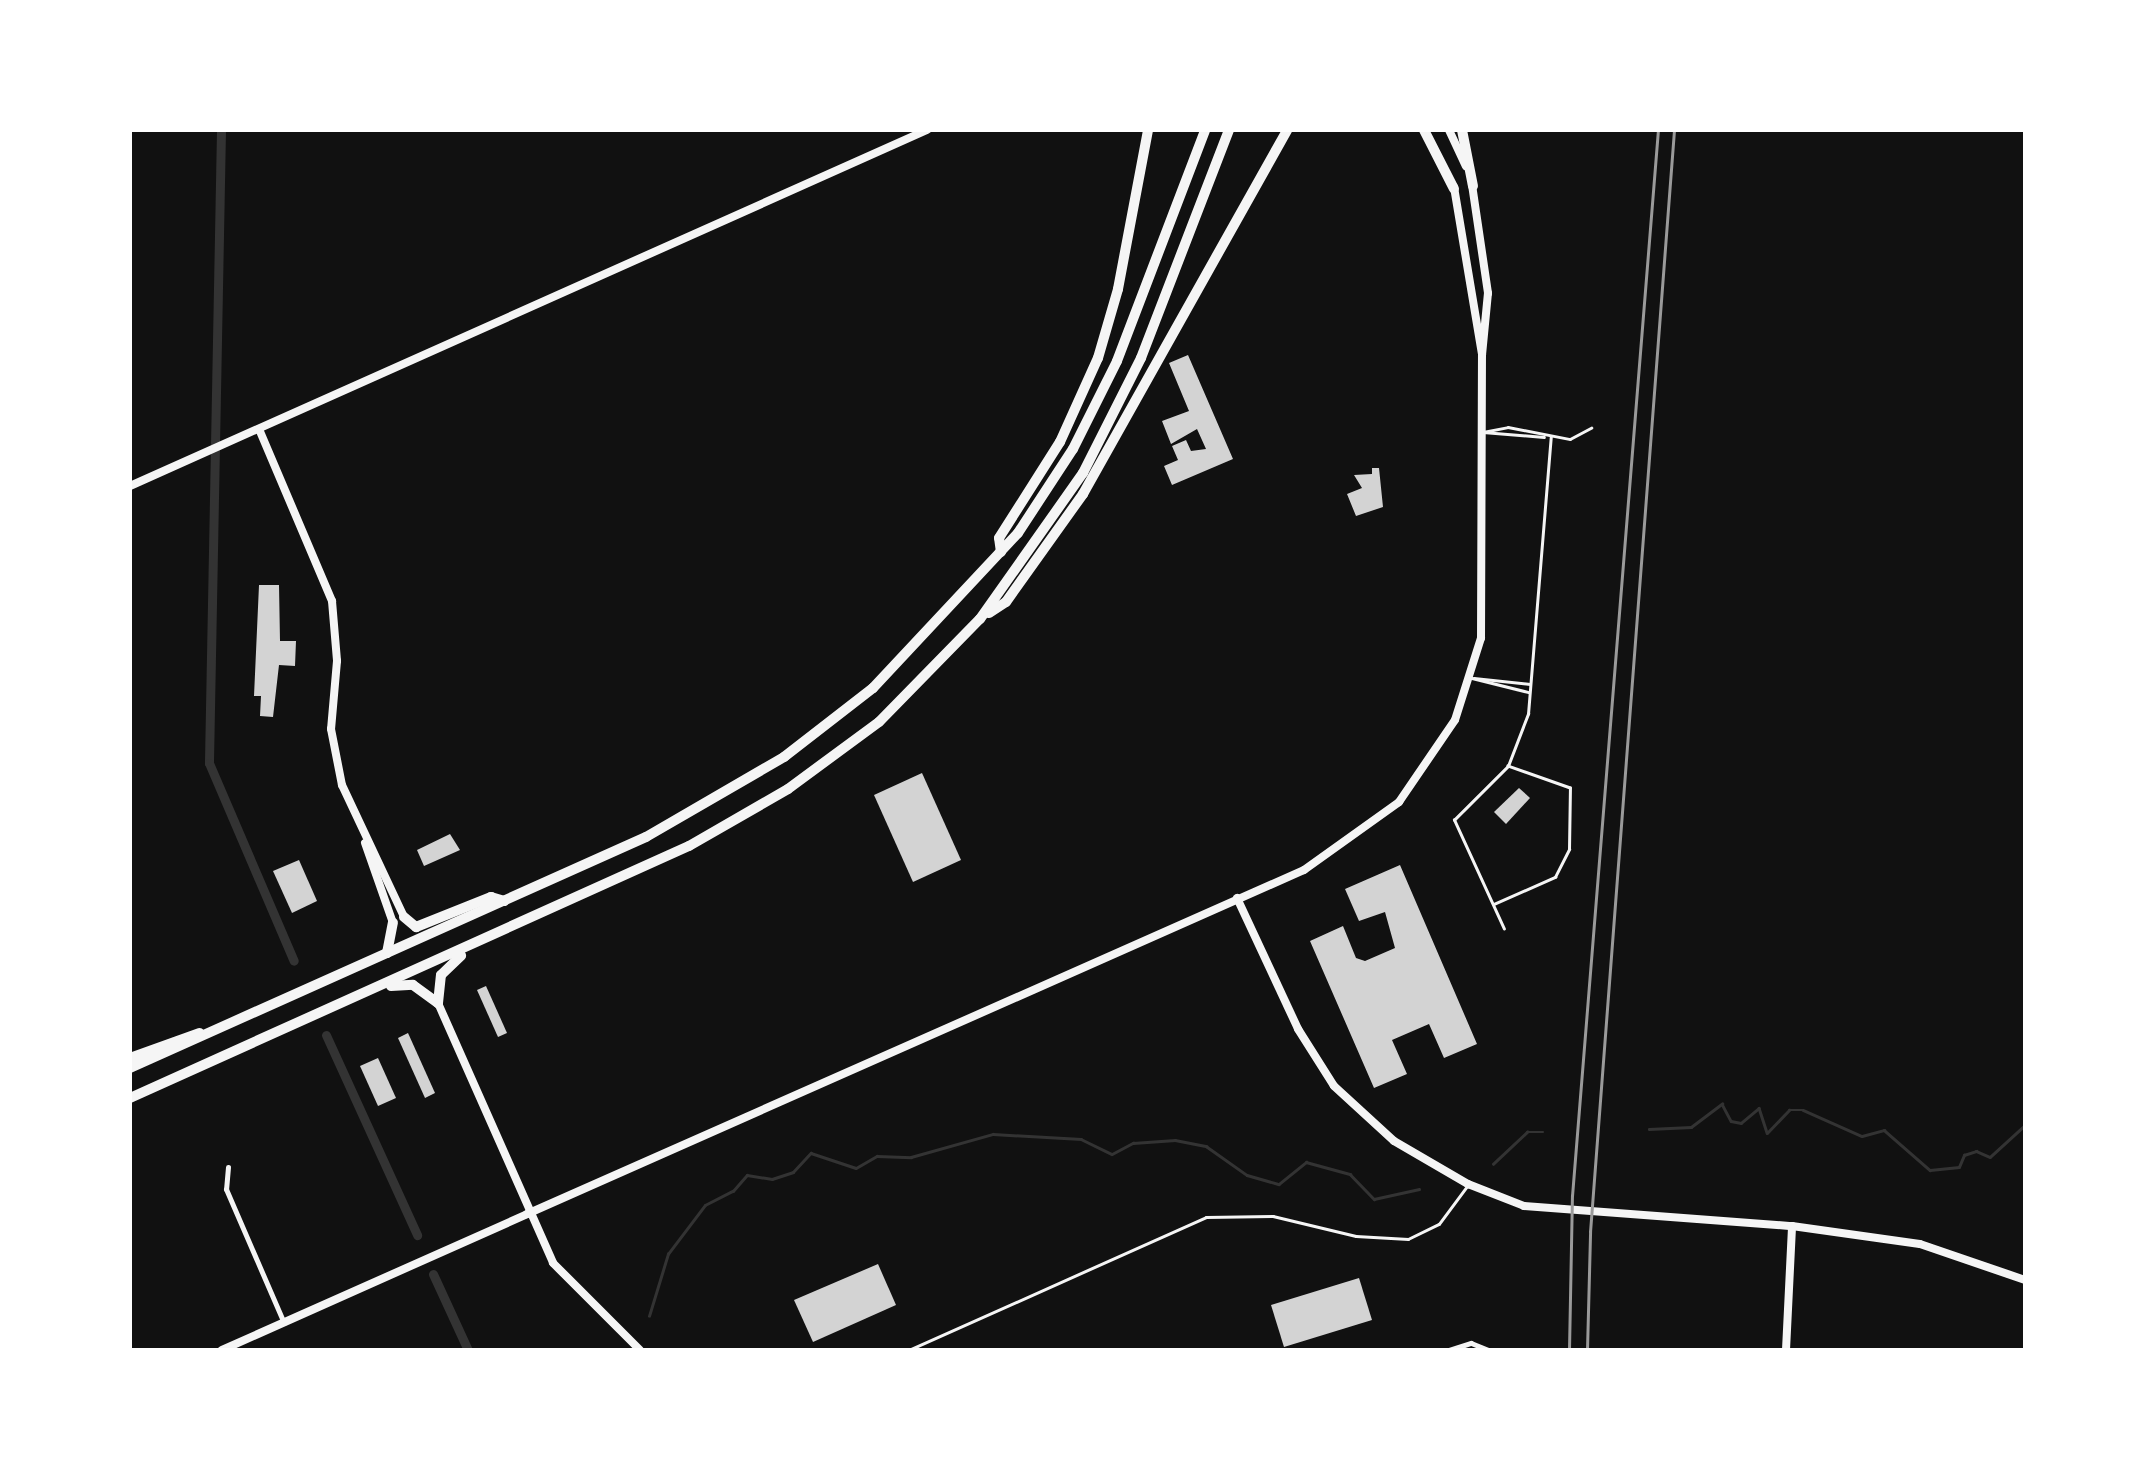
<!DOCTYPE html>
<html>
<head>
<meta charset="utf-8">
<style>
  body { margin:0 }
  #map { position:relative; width:2155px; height:1480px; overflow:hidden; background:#111; font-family:Manrope,sans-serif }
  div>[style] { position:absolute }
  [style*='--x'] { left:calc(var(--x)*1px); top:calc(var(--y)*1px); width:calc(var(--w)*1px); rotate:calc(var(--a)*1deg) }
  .stream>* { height:2.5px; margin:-1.25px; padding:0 1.25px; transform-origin:1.25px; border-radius:1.25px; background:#333 }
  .canal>* { height:9px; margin:-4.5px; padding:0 4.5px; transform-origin:4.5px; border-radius:4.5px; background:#333 }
  .building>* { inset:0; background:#d3d3d3 }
  .service>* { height:2.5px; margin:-1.25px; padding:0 1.25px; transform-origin:1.25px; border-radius:1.25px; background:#f5f5f5 }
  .minor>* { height:5px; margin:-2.5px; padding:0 2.5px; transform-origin:2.5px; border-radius:2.5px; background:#f5f5f5 }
  .tertiary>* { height:8px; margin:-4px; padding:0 4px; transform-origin:4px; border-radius:4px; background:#f5f5f5 }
  .secondary>* { height:8px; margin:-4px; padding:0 4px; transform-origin:4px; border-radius:4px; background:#f5f5f5 }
  .motorway>* { height:10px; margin:-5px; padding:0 5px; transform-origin:5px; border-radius:5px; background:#f5f5f5 }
  .rail>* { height:2.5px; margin:-1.25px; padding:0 1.25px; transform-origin:1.25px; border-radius:1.25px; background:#9a9a9a }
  span { translate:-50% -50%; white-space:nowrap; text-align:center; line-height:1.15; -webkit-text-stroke:10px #fff; paint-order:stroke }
  .frame { position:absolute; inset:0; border:132px solid #fff; pointer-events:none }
</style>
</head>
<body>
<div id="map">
  <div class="stream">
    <div style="--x:1649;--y:1129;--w:42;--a:-2.7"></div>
    <div style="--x:1691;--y:1127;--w:39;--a:-37"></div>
    <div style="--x:1722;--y:1104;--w:19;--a:62"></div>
    <div style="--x:1731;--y:1121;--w:10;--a:11"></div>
    <div style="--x:1741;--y:1123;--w:23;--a:-40"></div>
    <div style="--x:1759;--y:1108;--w:26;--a:72"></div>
    <div style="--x:1767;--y:1133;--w:32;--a:-46"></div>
    <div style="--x:1789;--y:1110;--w:14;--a:0"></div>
    <div style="--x:1803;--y:1110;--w:64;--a:23.8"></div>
    <div style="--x:1862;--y:1136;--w:23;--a:-15"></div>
    <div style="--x:1884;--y:1130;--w:61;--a:41"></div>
    <div style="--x:1930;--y:1170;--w:29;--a:-6"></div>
    <div style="--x:1959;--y:1167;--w:13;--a:-67"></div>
    <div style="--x:1964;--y:1155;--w:13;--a:-18"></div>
    <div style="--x:1976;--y:1151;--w:15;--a:23"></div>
    <div style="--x:1990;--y:1157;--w:47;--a:-42.4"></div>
    <div style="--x:1493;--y:1164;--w:47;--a:-43.3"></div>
    <div style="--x:1527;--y:1132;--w:16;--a:0"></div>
    <div style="--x:649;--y:1316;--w:65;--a:-73"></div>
    <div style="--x:668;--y:1254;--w:61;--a:-52.9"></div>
    <div style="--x:705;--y:1205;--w:31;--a:-27"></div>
    <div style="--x:733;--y:1191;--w:21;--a:-49"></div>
    <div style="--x:747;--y:1175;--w:25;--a:9"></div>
    <div style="--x:772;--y:1179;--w:22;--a:-18"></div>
    <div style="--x:793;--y:1172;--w:26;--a:-47"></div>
    <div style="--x:811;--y:1153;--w:47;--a:18.4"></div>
    <div style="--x:856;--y:1168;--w:24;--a:-30"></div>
    <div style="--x:877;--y:1156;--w:34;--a:2"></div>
    <div style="--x:911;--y:1157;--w:85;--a:-15.7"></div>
    <div style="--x:993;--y:1134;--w:88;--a:3.3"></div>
    <div style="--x:1081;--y:1139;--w:34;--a:26"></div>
    <div style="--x:1112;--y:1154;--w:24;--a:-28"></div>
    <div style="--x:1133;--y:1143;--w:42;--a:-4.1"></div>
    <div style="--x:1175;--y:1140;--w:32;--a:11"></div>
    <div style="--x:1206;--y:1146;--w:50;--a:35.3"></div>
    <div style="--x:1247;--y:1175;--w:33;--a:16"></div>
    <div style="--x:1279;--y:1184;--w:35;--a:-39"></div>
    <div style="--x:1306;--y:1162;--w:46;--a:15.3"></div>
    <div style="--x:1350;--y:1174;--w:35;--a:46"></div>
    <div style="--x:1374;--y:1199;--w:46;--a:-12.5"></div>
  </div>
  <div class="canal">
    <div style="--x:221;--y:130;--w:633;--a:91.09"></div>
    <div style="--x:209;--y:763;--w:215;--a:66.8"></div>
    <div style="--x:326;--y:1035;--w:220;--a:65.5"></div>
    <div style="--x:433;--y:1274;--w:84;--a:65.3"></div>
  </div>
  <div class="building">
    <div style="clip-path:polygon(1188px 355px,1233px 459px,1172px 485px,1164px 466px,1178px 460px,1172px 446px,1186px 440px,1191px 451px,1206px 449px,1197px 429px,1171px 444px,1162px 421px,1189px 411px,1169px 363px)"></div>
    <div style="clip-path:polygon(1372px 468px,1379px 468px,1383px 507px,1356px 516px,1347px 494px,1362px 488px,1354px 475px,1372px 474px)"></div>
    <div style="clip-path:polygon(259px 585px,279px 585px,280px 641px,296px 641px,295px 666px,279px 665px,273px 717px,260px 716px,261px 696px,254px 696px)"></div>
    <div style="clip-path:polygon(922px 773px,961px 860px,913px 882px,874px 795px)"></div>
    <div style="clip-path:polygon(1519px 788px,1530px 798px,1506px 824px,1494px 812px)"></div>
    <div style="clip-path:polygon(450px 834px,460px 850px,424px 866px,417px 850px)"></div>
    <div style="clip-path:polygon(299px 860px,317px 901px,292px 913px,273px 871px)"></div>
    <div style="clip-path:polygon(1400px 865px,1477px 1044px,1444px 1058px,1429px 1024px,1392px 1040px,1407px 1074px,1374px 1088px,1310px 941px,1343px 926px,1356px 958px,1365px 961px,1395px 948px,1385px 912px,1359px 921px,1345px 889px)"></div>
    <div style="clip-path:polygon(486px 986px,507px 1033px,498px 1037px,477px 990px)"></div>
    <div style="clip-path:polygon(408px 1033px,435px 1093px,425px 1098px,398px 1038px)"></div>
    <div style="clip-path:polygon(378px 1058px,396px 1098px,378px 1106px,360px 1066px)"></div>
    <div style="clip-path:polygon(878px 1264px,896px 1305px,813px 1342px,794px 1300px)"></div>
    <div style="clip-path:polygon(1359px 1278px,1372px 1320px,1284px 1347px,1271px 1305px)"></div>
  </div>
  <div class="service">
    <div style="--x:1483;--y:432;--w:25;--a:-11"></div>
    <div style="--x:1508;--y:427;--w:63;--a:11"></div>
    <div style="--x:1570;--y:439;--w:24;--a:-28"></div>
    <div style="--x:1483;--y:432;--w:61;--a:4.7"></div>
    <div style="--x:1472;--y:678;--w:58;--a:14"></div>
    <div style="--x:1474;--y:678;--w:56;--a:6.1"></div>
    <div style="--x:1494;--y:904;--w:67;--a:-23.9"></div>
    <div style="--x:1555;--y:877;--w:31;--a:-63"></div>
    <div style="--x:1569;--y:849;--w:61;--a:-89.1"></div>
    <div style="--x:1570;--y:788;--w:66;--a:-160.5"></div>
    <div style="--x:1504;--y:929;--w:120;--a:-114.6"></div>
    <div style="--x:1454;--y:820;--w:76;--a:-45"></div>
    <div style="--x:1508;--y:766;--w:56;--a:-69"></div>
    <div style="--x:1528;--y:714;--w:278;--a:-85.3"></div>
    <div style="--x:909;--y:1350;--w:325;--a:-24.1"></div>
    <div style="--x:1206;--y:1217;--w:67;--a:-0.9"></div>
    <div style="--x:1273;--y:1216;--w:85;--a:13.5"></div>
    <div style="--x:1356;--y:1236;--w:52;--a:3.3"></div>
    <div style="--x:1408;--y:1239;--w:34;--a:-26"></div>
    <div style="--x:1439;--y:1224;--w:49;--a:-53.4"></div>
  </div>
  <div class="minor">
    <div style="--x:228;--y:1167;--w:22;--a:95"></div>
    <div style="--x:226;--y:1189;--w:146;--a:66.6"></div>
    <div style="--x:1449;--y:1350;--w:23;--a:-18"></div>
    <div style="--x:1471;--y:1343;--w:18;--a:22"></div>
  </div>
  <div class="tertiary">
    <div style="--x:259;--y:429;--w:187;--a:67"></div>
    <div style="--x:332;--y:601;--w:60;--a:85.2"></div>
    <div style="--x:337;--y:661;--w:68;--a:95"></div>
    <div style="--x:331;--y:729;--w:57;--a:78.9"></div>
    <div style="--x:342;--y:785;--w:146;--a:64.8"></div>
    <div style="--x:130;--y:486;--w:873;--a:-24.07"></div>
    <div style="--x:365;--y:843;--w:85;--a:70.7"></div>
    <div style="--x:1237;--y:898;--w:145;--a:65"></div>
    <div style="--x:1298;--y:1029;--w:67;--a:57.7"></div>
    <div style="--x:1334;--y:1086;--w:81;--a:42.5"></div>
    <div style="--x:1394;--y:1141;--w:86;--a:30.2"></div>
    <div style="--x:1468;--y:1184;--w:60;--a:21.4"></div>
    <div style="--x:1524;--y:1206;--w:269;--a:4.3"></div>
    <div style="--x:1792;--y:1226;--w:129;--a:8"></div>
    <div style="--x:1920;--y:1244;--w:111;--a:18.9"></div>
    <div style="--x:222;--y:1350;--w:334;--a:-24"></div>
    <div style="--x:1786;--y:1350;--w:124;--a:-87.2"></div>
  </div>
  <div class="secondary">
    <div style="--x:1449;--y:130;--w:40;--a:65"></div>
    <div style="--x:1454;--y:187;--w:170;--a:80.5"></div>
    <div style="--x:438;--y:1003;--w:284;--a:66.1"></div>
    <div style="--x:553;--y:1263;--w:123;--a:45"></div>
    <div style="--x:527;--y:1214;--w:850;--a:-23.88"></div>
    <div style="--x:1304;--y:870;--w:117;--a:-35.6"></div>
    <div style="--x:1399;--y:802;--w:99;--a:-55.7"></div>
    <div style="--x:1455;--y:720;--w:86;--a:-72.4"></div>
    <div style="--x:1481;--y:638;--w:283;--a:-89.8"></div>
    <div style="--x:1482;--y:355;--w:62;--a:-84.5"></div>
    <div style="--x:1488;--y:293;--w:110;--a:-98.4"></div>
  </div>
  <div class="motorway">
    <div style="--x:1424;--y:130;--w:66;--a:63"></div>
    <div style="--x:1462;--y:130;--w:57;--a:78.9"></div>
    <div style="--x:1001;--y:552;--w:14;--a:-98"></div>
    <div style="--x:999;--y:538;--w:114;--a:-57.6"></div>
    <div style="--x:1060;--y:442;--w:92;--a:-65.7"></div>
    <div style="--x:1098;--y:358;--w:72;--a:-73.8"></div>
    <div style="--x:1118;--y:289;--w:162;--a:-79.3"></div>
    <div style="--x:989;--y:613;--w:20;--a:-33"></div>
    <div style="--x:1006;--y:602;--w:133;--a:-54.5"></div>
    <div style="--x:1083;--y:494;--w:417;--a:-60.7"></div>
    <div style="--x:404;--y:917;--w:16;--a:40"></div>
    <div style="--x:416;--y:927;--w:81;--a:-21.8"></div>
    <div style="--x:491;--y:897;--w:14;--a:17"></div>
    <div style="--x:387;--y:953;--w:31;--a:-79"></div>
    <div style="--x:391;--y:986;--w:22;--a:-3"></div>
    <div style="--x:413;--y:985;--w:31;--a:36"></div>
    <div style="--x:438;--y:1003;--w:28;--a:-84"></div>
    <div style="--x:441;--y:975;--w:28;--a:-44"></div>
    <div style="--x:130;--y:1058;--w:74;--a:-19.7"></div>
    <div style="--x:130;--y:1068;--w:565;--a:-24.12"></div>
    <div style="--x:646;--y:837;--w:160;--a:-30.1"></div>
    <div style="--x:784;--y:757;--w:113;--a:-37.8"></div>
    <div style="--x:873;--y:688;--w:212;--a:-46.9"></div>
    <div style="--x:1018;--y:533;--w:100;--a:-56.8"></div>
    <div style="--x:1073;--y:449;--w:98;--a:-63.4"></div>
    <div style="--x:1117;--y:361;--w:247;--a:-69.1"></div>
    <div style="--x:130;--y:1098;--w:613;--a:-24.27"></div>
    <div style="--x:689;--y:846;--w:114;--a:-29.9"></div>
    <div style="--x:788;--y:789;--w:113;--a:-36.4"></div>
    <div style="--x:879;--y:722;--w:144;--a:-45.6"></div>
    <div style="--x:980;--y:619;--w:179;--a:-54.8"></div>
    <div style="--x:1083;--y:473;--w:129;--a:-63.2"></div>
    <div style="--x:1141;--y:358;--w:244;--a:-68.9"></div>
  </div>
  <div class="rail">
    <div style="--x:1569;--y:1350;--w:154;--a:-88.9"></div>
    <div style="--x:1572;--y:1196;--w:1069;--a:-85.39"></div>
    <div style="--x:1587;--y:1350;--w:118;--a:-88.5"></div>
    <div style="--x:1590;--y:1232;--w:1105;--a:-85.64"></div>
  </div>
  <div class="frame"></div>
</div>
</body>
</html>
